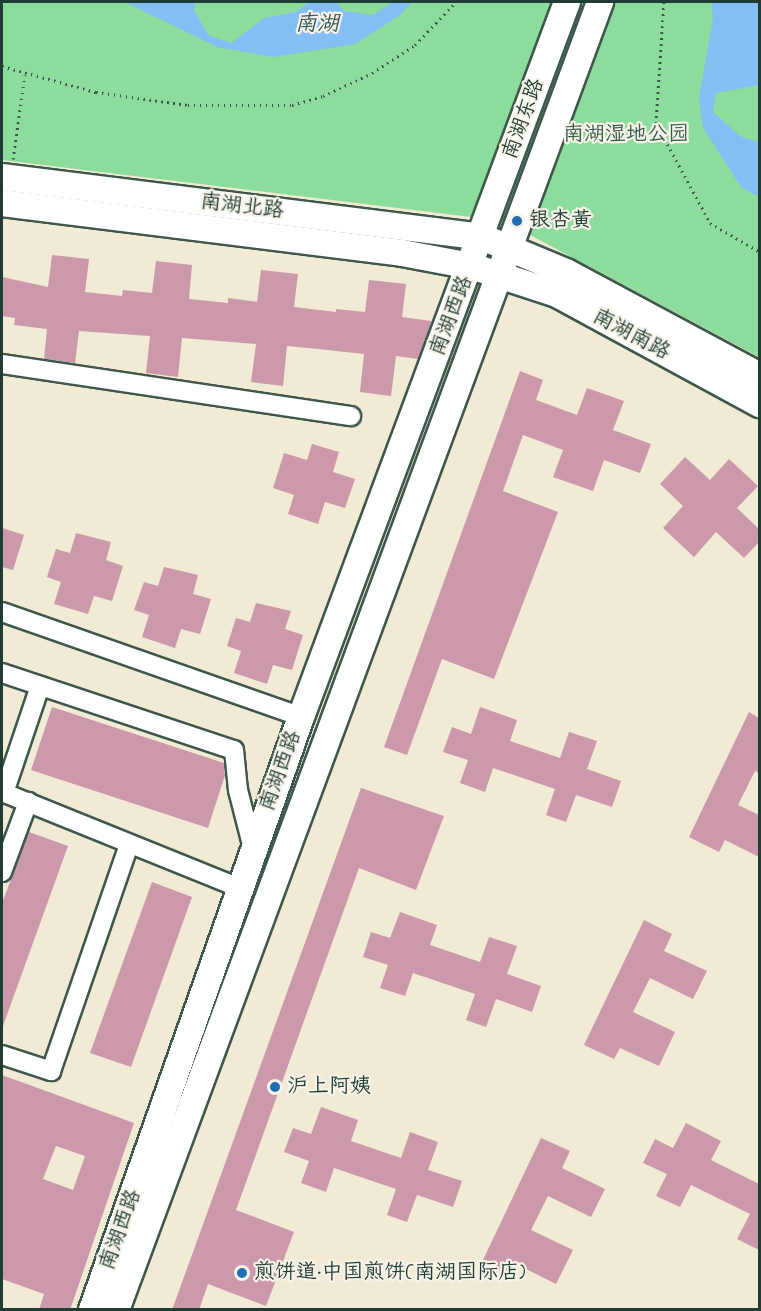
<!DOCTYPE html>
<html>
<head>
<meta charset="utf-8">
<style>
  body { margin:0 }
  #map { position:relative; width:761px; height:1311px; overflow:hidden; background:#f1ead4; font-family:"Indie Flower","LXGW WenKai TC",sans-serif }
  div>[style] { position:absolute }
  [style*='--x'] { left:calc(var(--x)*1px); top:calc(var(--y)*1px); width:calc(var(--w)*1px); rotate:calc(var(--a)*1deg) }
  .green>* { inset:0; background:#8cdc9c }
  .water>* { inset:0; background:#85bdf5 }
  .building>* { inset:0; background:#cc98ab }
  .path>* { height:3px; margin-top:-1.5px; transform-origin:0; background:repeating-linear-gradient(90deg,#3e574c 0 1.5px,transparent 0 6px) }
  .roads { filter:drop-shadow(2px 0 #3e574c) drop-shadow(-2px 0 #3e574c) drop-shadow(0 2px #3e574c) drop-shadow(0 -2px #3e574c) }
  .minor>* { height:18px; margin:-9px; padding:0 9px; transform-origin:9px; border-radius:9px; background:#fff }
  .secondary>* { height:26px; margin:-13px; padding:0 13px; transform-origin:13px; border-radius:13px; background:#fff }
  .dots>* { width:16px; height:16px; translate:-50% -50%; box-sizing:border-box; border:3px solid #f7f3e8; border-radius:50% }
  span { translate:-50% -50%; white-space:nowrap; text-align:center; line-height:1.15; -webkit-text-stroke:4.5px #f7f3e8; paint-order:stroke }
  .street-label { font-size:21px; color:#1f3d34 }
  .park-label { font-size:21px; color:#355d49 }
  .poi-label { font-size:21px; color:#1f3d34 }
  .left { translate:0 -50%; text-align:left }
  .water-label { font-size:22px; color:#33575b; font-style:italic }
  .frame { position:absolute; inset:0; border:3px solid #1f3d34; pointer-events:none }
</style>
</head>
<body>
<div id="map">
  <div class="green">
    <div style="clip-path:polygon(2px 2px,759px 2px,759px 357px,504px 221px,2px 160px)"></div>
  </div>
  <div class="water">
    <div style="clip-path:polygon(125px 2px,196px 2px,194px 10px,208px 35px,231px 43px,264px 18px,296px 12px,309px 2px,337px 2px,344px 11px,373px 15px,393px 2px,412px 2px,400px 15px,355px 44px,273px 57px,217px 47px)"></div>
    <div style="clip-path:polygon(711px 2px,759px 2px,759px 85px,716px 93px,713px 112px,741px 137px,759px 142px,759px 197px,741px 187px,703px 128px,699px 98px,713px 18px)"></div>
  </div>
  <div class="building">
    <div style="clip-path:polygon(52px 255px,89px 259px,85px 292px,122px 296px,123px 290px,152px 293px,156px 261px,192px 265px,189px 299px,228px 303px,228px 298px,257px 302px,261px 270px,298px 274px,294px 307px,336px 312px,336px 309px,365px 312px,369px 280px,406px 284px,402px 317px,431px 321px,430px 328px,418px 359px,396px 356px,391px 396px,360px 392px,364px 354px,318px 349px,287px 346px,283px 386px,251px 382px,256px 344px,182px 338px,178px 377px,146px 373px,150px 336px,79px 331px,75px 363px,44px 359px,47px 329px,14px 325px,15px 318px,2px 316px,2px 277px,48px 287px)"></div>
    <div style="clip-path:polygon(520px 371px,543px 380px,536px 400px,577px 415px,587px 388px,624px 401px,613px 430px,651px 444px,640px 473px,604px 460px,593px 491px,553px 477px,563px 450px,523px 435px,503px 491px,558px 512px,494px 679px,442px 659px,407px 755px,384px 747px)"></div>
    <div style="clip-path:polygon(312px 444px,339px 452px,333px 472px,355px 479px,345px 508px,325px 502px,318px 524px,288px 514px,294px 495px,273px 488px,284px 453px,307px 460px)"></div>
    <div style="clip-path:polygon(685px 457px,710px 480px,729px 459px,758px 486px,737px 508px,759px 529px,759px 542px,744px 558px,716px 532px,694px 557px,663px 528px,683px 506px,660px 484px)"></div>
    <div style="clip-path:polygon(2px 528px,24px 535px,13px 570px,2px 567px)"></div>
    <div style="clip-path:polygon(76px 533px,111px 542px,106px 560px,123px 566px,112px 601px,94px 596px,88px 614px,54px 604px,61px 582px,47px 577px,56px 549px,70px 553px)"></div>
    <div style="clip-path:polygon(164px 567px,198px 575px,193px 594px,211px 599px,200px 634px,181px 629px,175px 648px,142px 637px,149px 615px,134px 610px,144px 582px,158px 586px)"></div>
    <div style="clip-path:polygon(256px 603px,291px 611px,285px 629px,303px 635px,292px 670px,273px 665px,267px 684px,234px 673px,241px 651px,227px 646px,236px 618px,250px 622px)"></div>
    <div style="clip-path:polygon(52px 707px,224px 763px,225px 775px,208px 828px,31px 770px)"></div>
    <div style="clip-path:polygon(480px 707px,517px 720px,510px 741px,560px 758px,569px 732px,597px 741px,587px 769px,621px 781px,612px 807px,576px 795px,566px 822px,546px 815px,555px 789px,493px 768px,485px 792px,460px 783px,468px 760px,443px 752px,452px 727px,471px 734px)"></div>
    <div style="clip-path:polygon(749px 712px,759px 718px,759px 773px,755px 771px,738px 805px,759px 815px,759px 857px,725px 840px,719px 852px,689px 837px)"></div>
    <div style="clip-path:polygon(361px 788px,444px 816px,416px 890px,359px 868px,236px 1210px,294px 1232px,266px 1306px,208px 1284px,199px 1310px,172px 1310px)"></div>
    <div style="clip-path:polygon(29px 832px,68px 846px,3px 1026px,2px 903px)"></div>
    <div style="clip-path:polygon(152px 882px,192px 897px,131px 1067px,90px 1053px)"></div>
    <div style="clip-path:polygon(400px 912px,437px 925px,430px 945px,480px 962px,489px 937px,517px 946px,507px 974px,541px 986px,532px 1012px,496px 999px,486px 1027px,466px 1020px,475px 994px,413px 973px,405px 996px,380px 988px,388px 965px,363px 957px,371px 932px,390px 938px)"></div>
    <div style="clip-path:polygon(644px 920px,672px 934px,664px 951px,707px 971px,693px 999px,650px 978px,633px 1012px,675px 1032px,659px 1066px,620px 1048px,614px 1059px,584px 1045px)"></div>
    <div style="clip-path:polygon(evenodd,2px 1075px,134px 1123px,70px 1310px,39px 1310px,44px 1294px,2px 1279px,2px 1075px,56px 1146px,85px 1156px,73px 1190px,43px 1179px,56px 1146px)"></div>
    <div style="clip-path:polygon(321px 1107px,358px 1120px,351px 1141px,401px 1158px,410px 1132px,438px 1142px,428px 1170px,462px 1181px,453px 1207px,417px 1195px,407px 1222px,387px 1215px,396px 1189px,334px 1168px,326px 1192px,301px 1183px,309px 1161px,284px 1152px,293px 1128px,311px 1134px)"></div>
    <div style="clip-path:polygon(686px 1123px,721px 1141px,711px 1160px,759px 1184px,759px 1250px,737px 1239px,750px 1214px,691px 1185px,680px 1207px,656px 1196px,667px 1174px,643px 1163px,655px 1139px,673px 1148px)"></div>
    <div style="clip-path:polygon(541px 1138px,570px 1151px,562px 1168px,605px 1189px,591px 1217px,548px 1196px,531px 1230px,573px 1250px,556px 1284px,518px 1265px,512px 1277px,482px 1262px)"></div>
  </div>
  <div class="path">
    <div style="--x:664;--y:2;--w:121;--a:93.8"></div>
    <div style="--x:656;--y:123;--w:114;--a:61.6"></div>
    <div style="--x:710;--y:223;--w:58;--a:30.1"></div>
    <div style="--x:2;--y:66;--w:98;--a:15.5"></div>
    <div style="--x:96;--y:92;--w:93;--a:8"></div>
    <div style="--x:188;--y:105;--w:104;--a:0"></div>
    <div style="--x:292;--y:105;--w:32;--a:-16"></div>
    <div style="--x:323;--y:96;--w:54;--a:-25.1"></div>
    <div style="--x:372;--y:73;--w:51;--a:-33.1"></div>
    <div style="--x:415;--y:45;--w:59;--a:-46.4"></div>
    <div style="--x:13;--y:159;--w:85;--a:-81.9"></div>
  </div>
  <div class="roads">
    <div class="minor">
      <div style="--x:2;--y:364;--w:353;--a:8.5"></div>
      <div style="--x:2;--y:612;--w:317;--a:19.3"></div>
      <div style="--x:2;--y:673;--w:244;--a:18.4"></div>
      <div style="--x:234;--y:750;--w:40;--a:84.3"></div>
      <div style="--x:238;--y:790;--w:61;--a:75.7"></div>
      <div style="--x:2;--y:792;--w:257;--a:22"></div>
      <div style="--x:4;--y:793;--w:113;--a:-71.4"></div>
      <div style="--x:2;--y:872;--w:75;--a:-69.6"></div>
      <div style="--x:2;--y:1055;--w:52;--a:18.1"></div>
      <div style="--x:51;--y:1071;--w:240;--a:-71"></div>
    </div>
    <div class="secondary">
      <div style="--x:2;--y:177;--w:484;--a:7.1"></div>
      <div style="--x:482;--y:237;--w:91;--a:22.6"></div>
      <div style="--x:566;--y:272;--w:220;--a:28.2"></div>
      <div style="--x:2;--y:203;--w:403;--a:7.1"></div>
      <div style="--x:402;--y:253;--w:70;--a:10.7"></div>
      <div style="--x:471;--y:266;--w:90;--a:18"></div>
      <div style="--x:557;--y:294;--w:231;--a:28.5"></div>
      <div style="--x:92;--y:1310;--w:629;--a:-70.59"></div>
      <div style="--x:301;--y:717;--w:763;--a:-69.59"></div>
      <div style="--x:116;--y:1310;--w:1395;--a:-69.69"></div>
    </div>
  </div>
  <div class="dots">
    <div style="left:517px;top:221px;background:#1f6fb2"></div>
    <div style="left:275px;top:1087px;background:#1f6fb2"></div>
    <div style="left:242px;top:1273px;background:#1f6fb2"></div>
  </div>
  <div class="street-label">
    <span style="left:524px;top:119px;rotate:-70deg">南湖东路</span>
    <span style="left:242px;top:207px;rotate:7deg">南湖北路</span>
    <span style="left:452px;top:316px;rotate:-69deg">南湖西路</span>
    <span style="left:631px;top:335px;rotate:28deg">南湖南路</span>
    <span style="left:281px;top:771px;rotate:-70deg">南湖西路</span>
    <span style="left:121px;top:1230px;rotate:-70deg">南湖西路</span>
  </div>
  <div class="park-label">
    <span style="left:626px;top:135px">南湖湿地公园</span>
  </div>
  <div class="poi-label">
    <span class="left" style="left:529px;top:221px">银杏黄</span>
    <span class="left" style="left:287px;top:1087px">沪上阿姨</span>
    <span class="left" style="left:254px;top:1273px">煎饼道·中国煎饼(南湖国际店)</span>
  </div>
  <div class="water-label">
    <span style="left:317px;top:26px">南湖</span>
  </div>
  <div class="frame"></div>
</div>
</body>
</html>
